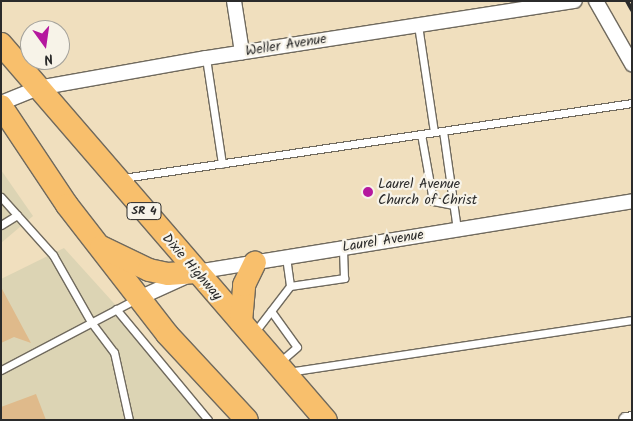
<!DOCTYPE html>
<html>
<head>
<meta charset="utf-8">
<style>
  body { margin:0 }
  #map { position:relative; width:633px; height:421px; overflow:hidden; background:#f0dfbe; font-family:Kalam,sans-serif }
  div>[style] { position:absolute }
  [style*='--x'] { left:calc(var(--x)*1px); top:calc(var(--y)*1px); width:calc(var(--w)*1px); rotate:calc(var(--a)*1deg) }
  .built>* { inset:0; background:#dcd4b4 }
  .building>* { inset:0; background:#dfba8b }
  .roads { filter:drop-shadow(1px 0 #706a5e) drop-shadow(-1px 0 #706a5e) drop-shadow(0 1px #706a5e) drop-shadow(0 -1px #706a5e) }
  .service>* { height:7px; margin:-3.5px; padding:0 3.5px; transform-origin:3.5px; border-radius:3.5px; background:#fff }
  .minor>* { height:14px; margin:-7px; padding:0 7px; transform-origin:7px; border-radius:7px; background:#fff }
  .primary>* { height:22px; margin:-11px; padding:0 11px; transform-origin:11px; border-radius:11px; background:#f8bf6c }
  .rail>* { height:4px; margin:-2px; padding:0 2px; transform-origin:2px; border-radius:2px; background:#2b2b2b }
  .dots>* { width:14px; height:14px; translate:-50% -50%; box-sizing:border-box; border:2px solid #f7f3e8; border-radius:50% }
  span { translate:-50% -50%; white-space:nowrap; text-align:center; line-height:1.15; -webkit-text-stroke:4.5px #f7f3e8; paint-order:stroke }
  .shield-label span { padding:1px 4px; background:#f7f3e8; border:1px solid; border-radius:4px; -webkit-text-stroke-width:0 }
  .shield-label { font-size:12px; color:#2b2b2b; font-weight:700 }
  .street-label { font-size:14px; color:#2b2b2b }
  .poi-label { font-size:14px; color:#2b2b2b }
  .left { translate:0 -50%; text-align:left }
  .frame { position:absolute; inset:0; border:2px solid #2b2b2b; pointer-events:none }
  .north { position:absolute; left:20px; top:20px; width:50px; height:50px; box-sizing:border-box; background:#f7f3e8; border:1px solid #a5a39c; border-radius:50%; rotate:166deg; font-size:14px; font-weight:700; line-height:20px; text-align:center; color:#2b2b2b }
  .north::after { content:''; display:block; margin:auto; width:18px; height:22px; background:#b5179e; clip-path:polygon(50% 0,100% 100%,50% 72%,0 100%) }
</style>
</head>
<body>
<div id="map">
  <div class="built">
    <div style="clip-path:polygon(1px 170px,33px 216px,1px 243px)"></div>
    <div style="clip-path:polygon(64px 248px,158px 352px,214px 420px,1px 420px,1px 279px)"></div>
  </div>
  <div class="building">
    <div style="clip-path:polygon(1px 287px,31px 343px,14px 337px,1px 343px)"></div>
    <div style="clip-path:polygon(36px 394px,46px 420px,1px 420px,1px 407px)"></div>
  </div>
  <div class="roads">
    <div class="service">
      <div style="--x:418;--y:25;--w:108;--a:81.5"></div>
      <div style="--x:206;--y:58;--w:107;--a:81.4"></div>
      <div style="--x:443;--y:131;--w:99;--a:81.9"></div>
      <div style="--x:421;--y:134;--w:68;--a:79.8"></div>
      <div style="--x:433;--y:201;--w:21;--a:11"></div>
      <div style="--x:123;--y:178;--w:514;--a:-8.38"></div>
      <div style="--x:1;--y:197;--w:78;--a:48.1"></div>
      <div style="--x:53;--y:255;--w:77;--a:60.4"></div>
      <div style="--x:91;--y:322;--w:38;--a:53"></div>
      <div style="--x:114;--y:352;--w:70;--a:77.6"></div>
      <div style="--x:1;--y:225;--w:19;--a:-32"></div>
      <div style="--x:286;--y:257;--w:29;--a:82"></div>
      <div style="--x:290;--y:286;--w:55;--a:-8.4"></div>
      <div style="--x:344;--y:278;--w:30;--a:-92"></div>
      <div style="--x:116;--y:309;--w:144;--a:50.3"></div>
      <div style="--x:271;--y:311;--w:44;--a:54.2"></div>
      <div style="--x:297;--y:347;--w:23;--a:139"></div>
      <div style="--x:254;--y:333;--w:59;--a:-52.5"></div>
      <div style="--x:1;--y:370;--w:153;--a:-27.7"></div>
      <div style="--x:288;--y:372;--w:348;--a:-8.6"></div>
    </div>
    <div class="minor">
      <div style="--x:234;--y:1;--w:52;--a:81.1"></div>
      <div style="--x:596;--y:1;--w:73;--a:60.3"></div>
      <div style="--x:1;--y:103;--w:40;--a:-22"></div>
      <div style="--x:38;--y:88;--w:171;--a:-10.1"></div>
      <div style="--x:206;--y:58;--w:373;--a:-8.8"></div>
      <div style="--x:139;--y:298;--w:63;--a:-24.5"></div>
      <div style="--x:196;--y:272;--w:442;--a:-9.2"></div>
      <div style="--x:626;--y:420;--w:6;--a:-9"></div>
    </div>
    <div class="primary">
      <div style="--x:1;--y:44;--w:497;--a:49.2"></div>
      <div style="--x:1;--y:106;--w:119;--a:56.3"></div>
      <div style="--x:67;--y:205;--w:163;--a:52.2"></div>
      <div style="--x:167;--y:334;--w:117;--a:47.1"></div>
      <div style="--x:101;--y:247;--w:53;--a:25.6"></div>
      <div style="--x:149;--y:270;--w:19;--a:12"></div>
      <div style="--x:168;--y:274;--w:28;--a:-4"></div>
      <div style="--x:241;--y:322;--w:37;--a:-85"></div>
      <div style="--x:244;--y:285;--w:25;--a:-64"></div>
    </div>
  </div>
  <div class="rail">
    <div style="--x:627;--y:1;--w:10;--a:61"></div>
  </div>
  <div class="dots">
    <div style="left:368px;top:192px;background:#b5179e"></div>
  </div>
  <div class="shield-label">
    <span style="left:144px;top:211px">SR 4</span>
  </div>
  <div class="street-label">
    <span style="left:286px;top:45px;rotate:-9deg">Weller Avenue</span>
    <span style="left:383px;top:241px;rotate:-9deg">Laurel Avenue</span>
    <span style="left:192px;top:267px;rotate:49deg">Dixie Highway</span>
  </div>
  <div class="poi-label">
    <span class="left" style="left:378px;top:192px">Laurel Avenue<br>Church of Christ</span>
  </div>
  <div class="frame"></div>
  <div class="north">N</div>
</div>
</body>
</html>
